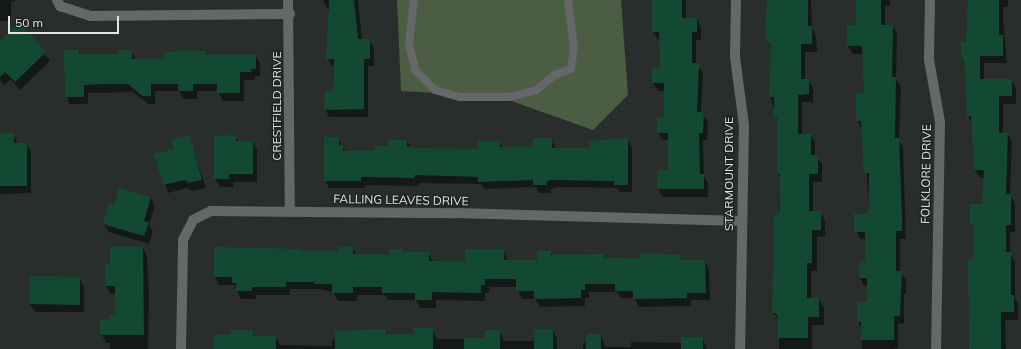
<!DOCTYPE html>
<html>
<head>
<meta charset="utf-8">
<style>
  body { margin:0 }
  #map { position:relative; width:1021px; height:349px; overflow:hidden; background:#292e2d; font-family:Mulish,sans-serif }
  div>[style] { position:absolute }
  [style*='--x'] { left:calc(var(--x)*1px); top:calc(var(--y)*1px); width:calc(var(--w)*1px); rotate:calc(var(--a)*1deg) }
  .green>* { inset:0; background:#4b5d42 }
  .shadow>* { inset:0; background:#0007 }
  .building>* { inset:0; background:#134933 }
  .service>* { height:8px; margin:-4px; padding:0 4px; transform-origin:4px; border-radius:4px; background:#656768 }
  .minor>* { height:10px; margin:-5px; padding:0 5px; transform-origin:5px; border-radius:5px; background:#656768 }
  span { translate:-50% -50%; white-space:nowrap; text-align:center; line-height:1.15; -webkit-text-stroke:3px #1f2423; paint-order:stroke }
  .street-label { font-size:12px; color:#e2e5e5 }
  .scale { position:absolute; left:8px; top:16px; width:111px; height:18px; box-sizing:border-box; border:2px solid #e2e5e5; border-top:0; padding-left:5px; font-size:12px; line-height:14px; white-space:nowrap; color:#e2e5e5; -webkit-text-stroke:3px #1f2423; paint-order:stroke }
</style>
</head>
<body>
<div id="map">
  <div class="green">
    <div style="clip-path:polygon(397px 0,621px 0,628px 95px,593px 130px,500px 97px,401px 91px)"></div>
  </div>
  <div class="shadow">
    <div style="clip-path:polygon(0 0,18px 0,11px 2px,11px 21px,0 21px)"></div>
    <div style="clip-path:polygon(323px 0,358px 0,362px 40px,369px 40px,374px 48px,374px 66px,368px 66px,368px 117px,329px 117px,325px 109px,334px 92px,335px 66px,332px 66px,327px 58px,329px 12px)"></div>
    <div style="clip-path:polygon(654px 0,686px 0,686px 19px,697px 19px,701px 27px,701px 40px,696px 40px,696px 64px,703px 72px,701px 113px,708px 121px,707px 140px,703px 140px,704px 176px,708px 183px,708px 197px,663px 197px,658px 189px,669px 171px,669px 140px,662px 140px,658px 132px,665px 118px,665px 91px,658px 91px,653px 83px,661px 69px,660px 40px,658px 40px,653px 32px)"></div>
    <div style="clip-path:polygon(768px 0,811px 0,812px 27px,816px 35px,817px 52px,805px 52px,805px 80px,808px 80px,813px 88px,813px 102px,802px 102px,802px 135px,811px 135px,815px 143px,815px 156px,822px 164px,822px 182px,813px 182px,813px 212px,820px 212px,825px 220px,825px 237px,817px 237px,817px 271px,811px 271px,811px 299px,819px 299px,824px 308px,824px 325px,812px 325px,812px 349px,779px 349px,779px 320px,773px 312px,781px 178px,778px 174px,778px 124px,770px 96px,772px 48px,766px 40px)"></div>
    <div style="clip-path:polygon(858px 0,890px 0,890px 6px,885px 6px,885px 26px,893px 26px,897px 34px,896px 79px,901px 86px,899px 141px,903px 147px,906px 239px,900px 239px,900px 272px,906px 280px,906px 294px,904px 294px,904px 323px,898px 324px,898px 348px,893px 349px,862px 349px,862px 329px,858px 322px,858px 303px,868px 303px,868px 286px,864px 286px,860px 278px,866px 262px,866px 239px,860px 239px,856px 231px,870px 210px,862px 129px,857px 121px,865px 94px,863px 54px,853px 54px,848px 46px,857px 26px)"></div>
    <div style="clip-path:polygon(969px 0,1008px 0,1008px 7px,1003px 7px,1003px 18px,1007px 63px,984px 63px,984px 80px,1011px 80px,1016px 88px,1016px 104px,1003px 104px,1003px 134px,1008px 134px,1012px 142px,1010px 195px,1015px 203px,1015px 232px,1010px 232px,1010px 254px,1015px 261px,1015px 298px,1018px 304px,1018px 320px,1005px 320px,1006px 349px,967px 349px,970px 348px,974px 260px,974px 230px,971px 224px,983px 205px,985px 178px,980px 178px,975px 170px,972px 124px,968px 116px,962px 43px,967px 43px)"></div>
    <div style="clip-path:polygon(19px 24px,50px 61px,20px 90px,10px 79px,5px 85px,0 80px,0 42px)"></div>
    <div style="clip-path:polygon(79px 51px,81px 55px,119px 55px,131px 51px,136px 60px,165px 60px,204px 52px,206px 56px,256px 56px,260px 64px,260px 76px,255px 76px,255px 80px,244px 80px,244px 101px,223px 101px,218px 91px,197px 91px,197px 99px,183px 99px,179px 91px,155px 91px,155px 104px,148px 104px,133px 92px,88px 93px,88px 104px,70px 104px,66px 96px)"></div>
    <div style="clip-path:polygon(0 134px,13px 134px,18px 144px,26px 144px,31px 152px,31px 193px,0 194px)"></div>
    <div style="clip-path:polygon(189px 136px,206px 188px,193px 191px,187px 188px,168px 193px,156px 155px,175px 150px)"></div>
    <div style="clip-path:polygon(236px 136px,239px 142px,253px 142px,257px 150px,257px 182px,233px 182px,233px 187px,220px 187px,215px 179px)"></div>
    <div style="clip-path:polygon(338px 138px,346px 152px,376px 152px,407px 141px,411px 148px,479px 150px,499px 142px,503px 148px,534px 148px,551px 139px,556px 149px,590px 149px,627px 139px,632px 147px,632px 192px,619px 192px,617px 188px,557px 187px,551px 189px,551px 193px,539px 193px,536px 187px,484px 189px,481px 184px,419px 183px,419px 186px,365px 185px,365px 188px,329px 188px,325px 180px)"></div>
    <div style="clip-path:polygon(151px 198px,155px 206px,149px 225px,153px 231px,149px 244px,109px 232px,104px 224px)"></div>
    <div style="clip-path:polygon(143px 248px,147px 256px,149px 295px,148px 349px,110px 349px,110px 343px,106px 343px,102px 335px,110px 320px,116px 316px,116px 294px,111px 294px,106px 286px,111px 265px)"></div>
    <div style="clip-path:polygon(352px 248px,357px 255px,390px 255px,403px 250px,404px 253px,428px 253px,433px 262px,466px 262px,503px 250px,508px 261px,538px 261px,551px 252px,553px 256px,602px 255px,605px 259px,680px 256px,683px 261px,705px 261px,709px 269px,710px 300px,691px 300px,691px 306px,639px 307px,634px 298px,621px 298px,617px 292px,589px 292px,589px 298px,585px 298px,585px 306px,540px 307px,535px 299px,522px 299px,517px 287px,489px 287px,489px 293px,485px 293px,485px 301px,436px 300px,436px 308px,420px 308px,416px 300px,388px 300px,385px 295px,357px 295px,357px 301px,338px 301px,333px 292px,318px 289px,290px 289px,290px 295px,256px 295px,256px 299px,241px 299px,234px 285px,219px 285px,215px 277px)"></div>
    <div style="clip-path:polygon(79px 278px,84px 286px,84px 312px,35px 312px,30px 304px)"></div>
    <div style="clip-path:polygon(432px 329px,437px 339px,486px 339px,500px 331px,504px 341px,535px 341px,553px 330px,557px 338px,557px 349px,214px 349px,232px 336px,252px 331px,255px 337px,276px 337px,280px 345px,332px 346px,332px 340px,385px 330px,388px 335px,415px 335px)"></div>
    <div style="clip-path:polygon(601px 335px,605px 347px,631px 347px,631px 342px,682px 343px,702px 338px,707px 349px,583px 349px,583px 344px)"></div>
  </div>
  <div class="building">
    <div style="clip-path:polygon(329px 0,354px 0,358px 39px,370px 39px,370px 59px,364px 59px,364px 109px,324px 110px,325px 91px,333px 91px,334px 81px,334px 59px,326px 59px)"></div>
    <div style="clip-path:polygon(652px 0,682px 0,682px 18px,697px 18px,697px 32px,692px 32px,692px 63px,699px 63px,697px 112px,704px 112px,703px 133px,699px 133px,700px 174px,704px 174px,704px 189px,657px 189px,657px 170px,668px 170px,668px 133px,657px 133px,657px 117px,664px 117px,664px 83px,652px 83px,652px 68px,660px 68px,659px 32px,652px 32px)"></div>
    <div style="clip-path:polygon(767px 0,808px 0,808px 26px,812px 26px,812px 44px,801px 44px,801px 79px,809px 79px,809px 94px,798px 95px,798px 134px,811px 134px,811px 155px,818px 155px,818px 174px,809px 174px,809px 211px,821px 211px,821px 230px,812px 230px,812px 263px,807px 263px,807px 298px,819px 298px,819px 317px,808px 317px,808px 338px,778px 338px,778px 317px,776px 313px,772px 313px,774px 215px,778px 215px,780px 210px,780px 174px,777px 174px,777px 118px,774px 118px,774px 97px,769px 97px,771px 45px,765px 40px)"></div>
    <div style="clip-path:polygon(856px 0,881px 0,881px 25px,893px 25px,892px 77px,896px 77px,895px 138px,899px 138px,902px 216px,902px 231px,896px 231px,896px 271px,902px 271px,900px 316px,894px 316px,894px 340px,861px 340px,861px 322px,857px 322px,857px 302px,867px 302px,867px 278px,859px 278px,859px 261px,865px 261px,865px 232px,854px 232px,854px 214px,867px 214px,869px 210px,869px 173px,864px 173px,861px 121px,856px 121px,856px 93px,864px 93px,862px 46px,847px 46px,847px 25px,856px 25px)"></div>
    <div style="clip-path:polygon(968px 0,999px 0,999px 35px,1003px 35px,1003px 56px,980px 56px,980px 79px,1012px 79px,1012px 96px,999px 96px,999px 133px,1008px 133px,1006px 194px,1011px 194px,1011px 225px,1006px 225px,1006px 252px,1011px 252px,1011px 295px,1014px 295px,1014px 312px,1001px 312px,1001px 349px,969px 349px,968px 259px,973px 259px,973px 225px,970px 225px,970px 204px,982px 204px,984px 170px,974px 170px,971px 116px,967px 116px,964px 61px,961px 54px,961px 42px,966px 42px)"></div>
    <div style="clip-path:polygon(19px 22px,46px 52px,15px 82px,5px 72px,0 77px,0 41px)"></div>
    <div style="clip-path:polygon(64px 50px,79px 50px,79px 54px,118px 54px,118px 50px,132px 50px,132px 59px,164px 59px,164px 53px,179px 51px,205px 51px,205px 55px,256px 55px,256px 69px,251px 69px,251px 72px,240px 72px,240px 93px,217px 93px,217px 84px,193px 84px,193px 91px,178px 91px,178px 84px,151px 84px,151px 96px,142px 96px,128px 84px,104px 84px,84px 85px,84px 97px,65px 97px)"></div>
    <div style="clip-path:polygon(0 133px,14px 133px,14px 143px,27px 143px,27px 186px,0 186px)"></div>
    <div style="clip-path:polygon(190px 135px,202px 180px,188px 183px,186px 180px,183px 180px,163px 185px,154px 154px,174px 149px,171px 140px)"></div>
    <div style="clip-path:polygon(236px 135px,236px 141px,253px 141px,253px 174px,229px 174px,229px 179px,214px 179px,214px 136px)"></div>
    <div style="clip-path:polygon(324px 137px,339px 137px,339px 145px,343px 145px,343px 151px,375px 151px,375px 146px,388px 146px,388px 140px,407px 140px,407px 146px,415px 148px,478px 149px,478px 141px,500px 141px,500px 147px,533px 147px,533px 138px,552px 138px,552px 148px,589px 148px,589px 141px,628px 138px,628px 185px,614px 185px,614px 181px,552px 180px,547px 181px,547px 185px,533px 185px,533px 180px,478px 182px,478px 177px,415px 175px,415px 178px,361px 177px,361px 181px,324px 181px)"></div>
    <div style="clip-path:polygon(119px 188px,151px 197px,144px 221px,149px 222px,144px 236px,103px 224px,109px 203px,114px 205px)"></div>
    <div style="clip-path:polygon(110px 247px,143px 247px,144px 335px,100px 335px,100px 319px,109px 319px,109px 315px,115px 315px,115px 286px,105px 286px,105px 264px,110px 264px)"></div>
    <div style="clip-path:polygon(214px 247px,302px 249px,302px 251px,338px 251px,338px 247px,353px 247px,353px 254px,389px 254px,389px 249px,403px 249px,403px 252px,429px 252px,429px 261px,465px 261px,465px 249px,504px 249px,504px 260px,537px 260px,537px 251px,551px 251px,551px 255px,603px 254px,603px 258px,639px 258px,639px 253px,681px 255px,681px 260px,705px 260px,706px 293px,687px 293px,687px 298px,633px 299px,633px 291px,615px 291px,615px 284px,585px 284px,585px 290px,581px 290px,581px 298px,534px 299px,534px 291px,516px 291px,516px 279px,485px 279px,485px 285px,481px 285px,481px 293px,432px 292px,432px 300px,415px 300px,415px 293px,382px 293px,382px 287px,353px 287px,353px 293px,332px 293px,332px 284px,314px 284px,314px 282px,286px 282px,286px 287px,252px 287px,252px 291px,236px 291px,236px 283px,232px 283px,232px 277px,214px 277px)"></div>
    <div style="clip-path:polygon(29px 276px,80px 277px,80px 305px,29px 304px)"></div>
    <div style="clip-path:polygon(414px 328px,433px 328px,433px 349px,335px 349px,335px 331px,386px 329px,386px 334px,414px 334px)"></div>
    <div style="clip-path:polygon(534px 329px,553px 329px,553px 349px,534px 349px)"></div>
    <div style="clip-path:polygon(231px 330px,253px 330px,253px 336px,276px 336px,276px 349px,213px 349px,213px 335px,231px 335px)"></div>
    <div style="clip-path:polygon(485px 330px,500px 330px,500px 349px,464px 349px,464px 338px,485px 338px)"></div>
    <div style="clip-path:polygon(586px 334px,601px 334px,601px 349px,586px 349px)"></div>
    <div style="clip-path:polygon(681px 337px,703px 337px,703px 349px,681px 349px)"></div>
  </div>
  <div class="service">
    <div style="--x:414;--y:0;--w:43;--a:96.6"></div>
    <div style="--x:409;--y:43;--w:28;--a:77"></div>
    <div style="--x:415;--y:70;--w:28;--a:45"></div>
    <div style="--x:435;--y:90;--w:26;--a:16"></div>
    <div style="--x:460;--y:97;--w:48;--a:0"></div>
    <div style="--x:508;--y:97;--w:28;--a:-13"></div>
    <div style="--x:535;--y:91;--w:26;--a:-39"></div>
    <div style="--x:555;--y:75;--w:17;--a:-21"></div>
    <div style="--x:571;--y:69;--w:21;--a:-82"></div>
    <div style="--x:574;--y:48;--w:48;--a:-97.1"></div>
  </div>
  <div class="minor">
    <div style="--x:57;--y:0;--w:7;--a:63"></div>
    <div style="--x:60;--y:6;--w:32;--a:18"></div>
    <div style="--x:90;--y:16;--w:200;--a:-0.6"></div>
    <div style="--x:288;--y:0;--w:212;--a:89.5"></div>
    <div style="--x:736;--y:0;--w:57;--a:91"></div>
    <div style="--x:735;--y:57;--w:69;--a:82.5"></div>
    <div style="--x:744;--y:125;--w:224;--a:91"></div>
    <div style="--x:930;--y:0;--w:60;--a:91"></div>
    <div style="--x:929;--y:60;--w:63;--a:79.9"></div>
    <div style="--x:940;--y:122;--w:227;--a:91"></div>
    <div style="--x:181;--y:349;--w:109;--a:-88.9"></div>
    <div style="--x:183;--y:240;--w:22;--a:-63"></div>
    <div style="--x:193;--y:220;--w:20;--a:-27"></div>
    <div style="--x:211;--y:211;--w:245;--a:0.5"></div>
    <div style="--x:456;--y:213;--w:286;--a:1.6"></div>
  </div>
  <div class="street-label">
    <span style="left:277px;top:106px;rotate:-90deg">CRESTFIELD DRIVE</span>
    <span style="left:729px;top:174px;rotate:-90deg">STARMOUNT DRIVE</span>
    <span style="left:926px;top:174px;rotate:-89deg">FOLKLORE DRIVE</span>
    <span style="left:401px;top:200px;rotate:1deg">FALLING LEAVES DRIVE</span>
  </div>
  <div class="scale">50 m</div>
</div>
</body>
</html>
